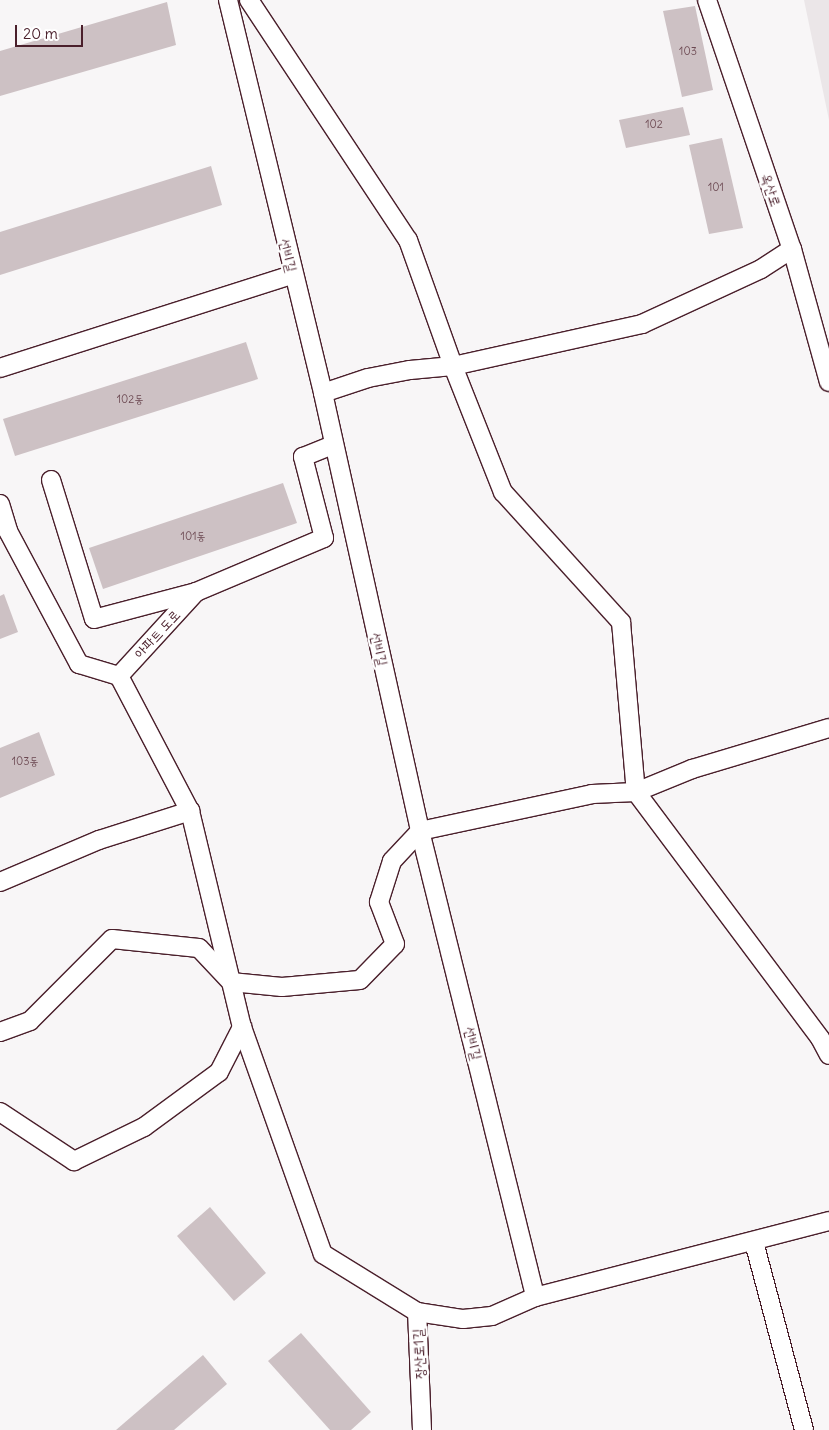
<!DOCTYPE html>
<html>
<head>
<meta charset="utf-8">
<style>
  body { margin:0 }
  #map { position:relative; width:829px; height:1430px; overflow:hidden; background:#f8f6f7; font-family:Delius,"Poor Story",sans-serif }
  div>[style] { position:absolute }
  [style*='--x'] { left:calc(var(--x)*1px); top:calc(var(--y)*1px); width:calc(var(--w)*1px); rotate:calc(var(--a)*1deg) }
  .built>* { inset:0; background:#ebe6e8 }
  .building>* { inset:0; background:#cdc1c4 }
  .roads { filter:drop-shadow(1px 0 #4a1f2b) drop-shadow(-1px 0 #4a1f2b) drop-shadow(0 1px #4a1f2b) drop-shadow(0 -1px #4a1f2b) }
  .street>* { height:18px; margin:-9px; padding:0 9px; transform-origin:9px; border-radius:9px; background:#fff }
  span { translate:-50% -50%; white-space:nowrap; text-align:center; line-height:1.15; -webkit-text-stroke:4.5px #fff; paint-order:stroke }
  .number-label { font-size:11px; color:#6b4851 }
  .number-label span { -webkit-text-stroke-width:0 }
  .street-label { font-size:14px; color:#4a1f2b }
  .scale { position:absolute; left:15px; top:25px; width:68px; height:22px; box-sizing:border-box; border:2px solid #4a1f2b; border-top:0; padding-left:6px; font-size:15px; line-height:18px; white-space:nowrap; color:#4a1f2b; -webkit-text-stroke:4px #fff; paint-order:stroke }
</style>
</head>
<body>
<div id="map">
  <div class="built">
    <div style="clip-path:polygon(804px 0,829px 0,829px 120px)"></div>
  </div>
  <div class="building">
    <div style="clip-path:polygon(167px 2px,176px 45px,0 96px,0 51px)"></div>
    <div style="clip-path:polygon(695px 6px,713px 90px,682px 97px,663px 11px)"></div>
    <div style="clip-path:polygon(683px 107px,690px 135px,626px 148px,619px 120px)"></div>
    <div style="clip-path:polygon(722px 138px,743px 228px,709px 234px,689px 145px)"></div>
    <div style="clip-path:polygon(211px 166px,222px 205px,0 275px,0 232px)"></div>
    <div style="clip-path:polygon(246px 342px,258px 379px,15px 456px,3px 419px)"></div>
    <div style="clip-path:polygon(283px 483px,297px 523px,103px 589px,89px 548px)"></div>
    <div style="clip-path:polygon(4px 594px,18px 632px,0 639px,0 596px)"></div>
    <div style="clip-path:polygon(39px 732px,55px 775px,0 798px,0 748px)"></div>
    <div style="clip-path:polygon(210px 1207px,266px 1273px,234px 1301px,177px 1236px)"></div>
    <div style="clip-path:polygon(301px 1333px,371px 1412px,351px 1430px,330px 1430px,268px 1361px)"></div>
    <div style="clip-path:polygon(203px 1355px,227px 1384px,174px 1430px,116px 1430px)"></div>
  </div>
  <div class="roads">
    <div class="street">
      <div style="--x:228;--y:0;--w:404;--a:76.4"></div>
      <div style="--x:323;--y:393;--w:449;--a:77.5"></div>
      <div style="--x:420;--y:831;--w:480;--a:76.1"></div>
      <div style="--x:249;--y:0;--w:288;--a:56.5"></div>
      <div style="--x:408;--y:240;--w:134;--a:70.3"></div>
      <div style="--x:453;--y:366;--w:136;--a:68.4"></div>
      <div style="--x:503;--y:492;--w:176;--a:47.8"></div>
      <div style="--x:621;--y:622;--w:171;--a:85"></div>
      <div style="--x:636;--y:792;--w:61;--a:-22.3"></div>
      <div style="--x:692;--y:769;--w:143;--a:-16.7"></div>
      <div style="--x:707;--y:0;--w:263;--a:71.2"></div>
      <div style="--x:792;--y:249;--w:138;--a:74.5"></div>
      <div style="--x:0;--y:368;--w:306;--a:-17.7"></div>
      <div style="--x:323;--y:393;--w:47;--a:-18.4"></div>
      <div style="--x:368;--y:378;--w:43;--a:-10.8"></div>
      <div style="--x:410;--y:370;--w:43;--a:-5.3"></div>
      <div style="--x:453;--y:366;--w:194;--a:-12.5"></div>
      <div style="--x:642;--y:324;--w:131;--a:-24.8"></div>
      <div style="--x:761;--y:269;--w:37;--a:-33"></div>
      <div style="--x:51;--y:480;--w:145;--a:72.8"></div>
      <div style="--x:94;--y:619;--w:106;--a:-14.8"></div>
      <div style="--x:196;--y:592;--w:139;--a:-22.9"></div>
      <div style="--x:324;--y:538;--w:84;--a:-104.5"></div>
      <div style="--x:303;--y:457;--w:32;--a:-22"></div>
      <div style="--x:0;--y:504;--w:28;--a:73"></div>
      <div style="--x:8;--y:531;--w:151;--a:61.9"></div>
      <div style="--x:79;--y:664;--w:42;--a:16.7"></div>
      <div style="--x:119;--y:676;--w:153;--a:62.3"></div>
      <div style="--x:190;--y:811;--w:222;--a:76.5"></div>
      <div style="--x:242;--y:1027;--w:241;--a:70.4"></div>
      <div style="--x:323;--y:1254;--w:110;--a:31.7"></div>
      <div style="--x:119;--y:676;--w:114;--a:-47.5"></div>
      <div style="--x:0;--y:882;--w:108;--a:-23"></div>
      <div style="--x:99;--y:840;--w:96;--a:-17.7"></div>
      <div style="--x:0;--y:1032;--w:32;--a:-20"></div>
      <div style="--x:30;--y:1021;--w:116;--a:-45"></div>
      <div style="--x:112;--y:939;--w:87;--a:5.9"></div>
      <div style="--x:199;--y:948;--w:47;--a:46.7"></div>
      <div style="--x:231;--y:982;--w:51;--a:5.6"></div>
      <div style="--x:282;--y:987;--w:78;--a:-5.1"></div>
      <div style="--x:360;--y:980;--w:50;--a:-45.8"></div>
      <div style="--x:395;--y:944;--w:45;--a:-110.9"></div>
      <div style="--x:379;--y:902;--w:43;--a:-72.4"></div>
      <div style="--x:392;--y:861;--w:41;--a:-47"></div>
      <div style="--x:420;--y:831;--w:176;--a:-12.1"></div>
      <div style="--x:592;--y:794;--w:44;--a:-2.6"></div>
      <div style="--x:636;--y:792;--w:307;--a:53.2"></div>
      <div style="--x:820;--y:1038;--w:19;--a:62"></div>
      <div style="--x:0;--y:1112;--w:89;--a:33.5"></div>
      <div style="--x:74;--y:1161;--w:78;--a:-25.9"></div>
      <div style="--x:144;--y:1127;--w:93;--a:-36.3"></div>
      <div style="--x:219;--y:1072;--w:51;--a:-62.9"></div>
      <div style="--x:754;--y:1242;--w:195;--a:75.1"></div>
      <div style="--x:422;--y:1430;--w:118;--a:-92.4"></div>
      <div style="--x:417;--y:1312;--w:47;--a:8.7"></div>
      <div style="--x:463;--y:1319;--w:29;--a:-6"></div>
      <div style="--x:492;--y:1316;--w:47;--a:-23.8"></div>
      <div style="--x:535;--y:1297;--w:304;--a:-14.5"></div>
    </div>
  </div>
  <div class="number-label">
    <span style="left:688px;top:51px">103</span>
    <span style="left:654px;top:124px">102</span>
    <span style="left:716px;top:187px">101</span>
    <span style="left:130px;top:399px">102동</span>
    <span style="left:193px;top:536px">101동</span>
    <span style="left:25px;top:761px">103동</span>
  </div>
  <div class="street-label">
    <span style="left:771px;top:190px;rotate:71deg">옥산로</span>
    <span style="left:288px;top:255px;rotate:76deg">선비길</span>
    <span style="left:157px;top:634px;rotate:-47deg">아파트 도로</span>
    <span style="left:379px;top:649px;rotate:77deg">선비길</span>
    <span style="left:473px;top:1043px;rotate:76deg">선비길</span>
    <span style="left:419px;top:1354px;rotate:-93deg">장산로1길</span>
  </div>
  <div class="scale">20 m</div>
</div>
</body>
</html>
